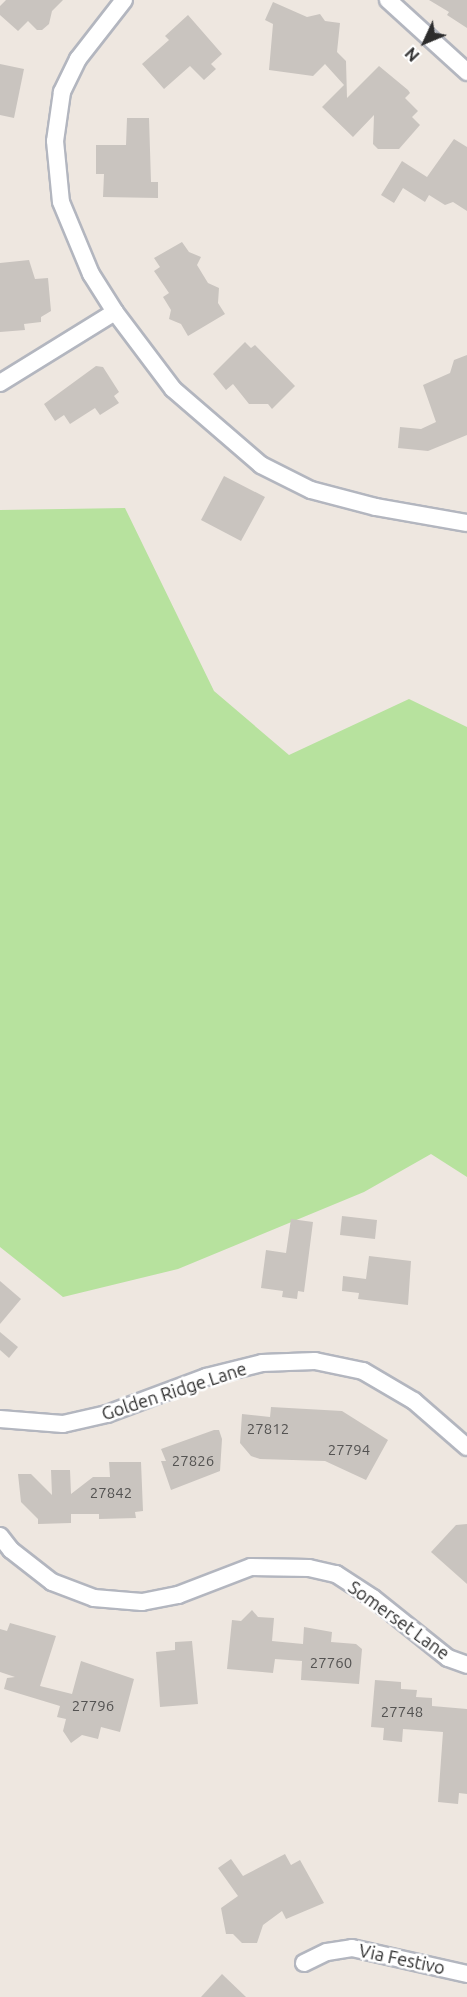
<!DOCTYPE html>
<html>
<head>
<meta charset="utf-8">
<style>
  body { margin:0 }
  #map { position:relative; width:467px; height:1997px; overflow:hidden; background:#eee7e0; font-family:Ubuntu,sans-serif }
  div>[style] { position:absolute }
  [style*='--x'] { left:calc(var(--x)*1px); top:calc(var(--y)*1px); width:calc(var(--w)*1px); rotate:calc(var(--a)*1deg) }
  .green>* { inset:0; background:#b7e29e }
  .building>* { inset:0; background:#c9c4bf }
  .roads { filter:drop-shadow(2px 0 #b3b6bf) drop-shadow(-2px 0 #b3b6bf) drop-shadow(0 2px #b3b6bf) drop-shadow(0 -2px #b3b6bf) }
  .street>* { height:16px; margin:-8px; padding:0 8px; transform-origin:8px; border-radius:8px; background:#fff }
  span { translate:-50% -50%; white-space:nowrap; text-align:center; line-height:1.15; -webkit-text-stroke:5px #fff; paint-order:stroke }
  .number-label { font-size:15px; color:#545352 }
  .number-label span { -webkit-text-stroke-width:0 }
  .street-label { font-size:18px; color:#2d2d2d }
  .north { position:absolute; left:395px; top:12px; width:60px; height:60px; -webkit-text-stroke:4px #fff; paint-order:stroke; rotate:226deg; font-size:16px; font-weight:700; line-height:24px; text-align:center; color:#2d2d2d }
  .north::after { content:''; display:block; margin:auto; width:21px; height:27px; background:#2d2d2d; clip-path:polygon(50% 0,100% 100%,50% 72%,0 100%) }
</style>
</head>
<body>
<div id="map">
  <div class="green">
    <div style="clip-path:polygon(125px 508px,214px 691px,289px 755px,409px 699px,467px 727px,467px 1177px,431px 1154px,364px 1192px,178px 1269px,63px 1297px,0 1247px,0 510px)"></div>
  </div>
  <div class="building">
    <div style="clip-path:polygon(6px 0,63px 0,52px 11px,49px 24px,42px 30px,37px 30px,28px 21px,18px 31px,0 15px,0 6px)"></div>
    <div style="clip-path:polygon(429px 0,467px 0,467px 28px,447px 15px,449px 12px)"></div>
    <div style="clip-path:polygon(273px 2px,307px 17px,320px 14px,325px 21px,340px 23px,337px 52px,346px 61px,347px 98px,379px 66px,408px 90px,410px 93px,405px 98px,418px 111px,412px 117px,420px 125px,399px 149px,378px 149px,373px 144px,374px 115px,353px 137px,322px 107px,344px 85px,325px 64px,313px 76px,269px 70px,273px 24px,265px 20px)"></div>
    <div style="clip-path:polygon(188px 15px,222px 54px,211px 64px,216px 69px,204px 80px,190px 66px,164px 89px,142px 64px,169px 40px,165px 36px)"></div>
    <div style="clip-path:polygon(0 64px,24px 69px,14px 118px,0 115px)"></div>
    <div style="clip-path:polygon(127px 118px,149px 118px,151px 182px,158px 182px,158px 198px,103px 197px,104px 174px,96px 174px,96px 145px,126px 145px)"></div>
    <div style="clip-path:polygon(454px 139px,467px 147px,467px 211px,453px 202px,445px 205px,429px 195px,425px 202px,403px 188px,394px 203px,381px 195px,402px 161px,427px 177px)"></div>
    <div style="clip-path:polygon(182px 242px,189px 252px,201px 257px,197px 265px,208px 283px,219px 288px,218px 303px,225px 314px,188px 336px,181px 324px,169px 319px,171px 310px,163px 297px,169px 293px,154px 271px,160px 267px,154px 258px)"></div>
    <div style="clip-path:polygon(29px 260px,35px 279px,48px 278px,51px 311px,41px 317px,41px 322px,24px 324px,25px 330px,0 332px,0 263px)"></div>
    <div style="clip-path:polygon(245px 342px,251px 348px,255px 345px,295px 386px,272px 409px,268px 404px,249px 404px,233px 384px,226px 390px,213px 374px)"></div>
    <div style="clip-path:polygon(467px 355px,467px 435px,428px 451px,398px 448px,400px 427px,421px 429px,436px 422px,423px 385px,450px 373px,454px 360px)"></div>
    <div style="clip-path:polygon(96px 366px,103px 367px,119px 392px,114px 396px,119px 403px,100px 415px,95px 408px,70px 424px,64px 415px,55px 421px,44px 404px)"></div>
    <div style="clip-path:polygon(224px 476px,265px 497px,241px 541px,201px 520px)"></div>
    <div style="clip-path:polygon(342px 1216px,377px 1220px,375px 1239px,340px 1235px)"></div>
    <div style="clip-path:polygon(291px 1219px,313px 1222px,304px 1292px,298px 1291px,297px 1299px,282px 1297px,283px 1291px,261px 1288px,266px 1250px,286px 1253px)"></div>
    <div style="clip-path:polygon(369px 1256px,411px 1261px,408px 1305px,358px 1299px,359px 1293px,342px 1291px,343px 1276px,366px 1279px)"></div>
    <div style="clip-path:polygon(0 1281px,21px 1299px,0 1324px)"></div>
    <div style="clip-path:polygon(0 1332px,18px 1347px,9px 1358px,0 1350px)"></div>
    <div style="clip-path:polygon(271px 1407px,342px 1411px,388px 1440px,366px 1480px,325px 1461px,260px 1459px,251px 1456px,240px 1443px,242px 1414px,270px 1417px)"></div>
    <div style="clip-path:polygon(214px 1430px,219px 1430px,222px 1439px,220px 1471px,171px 1490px,161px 1461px,166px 1461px,161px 1449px)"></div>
    <div style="clip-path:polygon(109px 1462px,141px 1462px,143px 1511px,135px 1512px,136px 1518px,99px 1519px,99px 1514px,71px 1514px,71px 1523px,38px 1524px,38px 1519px,21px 1502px,18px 1474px,31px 1474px,52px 1495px,51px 1470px,70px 1470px,71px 1494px,93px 1477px,110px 1477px)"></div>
    <div style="clip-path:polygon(467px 1524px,467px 1584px,431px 1552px,456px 1525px)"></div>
    <div style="clip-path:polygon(252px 1610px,258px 1617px,274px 1618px,272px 1641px,303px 1644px,304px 1627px,332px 1632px,331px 1642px,356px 1644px,362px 1649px,359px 1684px,301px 1680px,302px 1661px,275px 1659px,273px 1673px,227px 1669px,232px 1620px,241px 1621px)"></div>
    <div style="clip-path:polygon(10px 1623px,56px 1636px,40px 1686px,72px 1694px,81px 1661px,134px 1679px,120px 1732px,101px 1727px,98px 1739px,82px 1735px,71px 1743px,63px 1731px,66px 1719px,57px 1717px,60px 1706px,4px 1689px,7px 1678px,15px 1677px,0 1672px,0 1629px,7px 1631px)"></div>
    <div style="clip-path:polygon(192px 1641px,198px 1704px,160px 1707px,156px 1652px,175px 1650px,175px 1642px)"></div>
    <div style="clip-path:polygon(375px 1680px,401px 1682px,401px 1689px,417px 1690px,416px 1697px,432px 1698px,432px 1706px,467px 1709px,467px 1794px,459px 1793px,458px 1804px,438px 1802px,443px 1732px,403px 1729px,402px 1742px,383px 1740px,384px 1728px,371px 1727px)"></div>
    <div style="clip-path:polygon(285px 1854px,291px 1865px,300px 1860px,324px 1903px,286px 1919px,282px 1911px,263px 1925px,257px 1943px,242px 1943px,233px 1934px,226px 1934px,221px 1908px,238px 1896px,218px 1868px,231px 1859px,243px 1876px)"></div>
    <div style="clip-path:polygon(222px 1974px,246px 1997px,201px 1997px)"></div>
  </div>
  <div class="roads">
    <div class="street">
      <div style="--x:124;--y:0;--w:75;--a:127.9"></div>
      <div style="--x:78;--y:59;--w:37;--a:116"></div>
      <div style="--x:62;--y:92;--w:49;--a:98.1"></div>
      <div style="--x:55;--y:141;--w:61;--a:84.4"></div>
      <div style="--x:61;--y:202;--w:78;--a:67.4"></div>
      <div style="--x:91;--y:274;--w:45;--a:57.7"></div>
      <div style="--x:115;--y:312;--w:96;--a:53"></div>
      <div style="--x:173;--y:389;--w:116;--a:40.8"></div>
      <div style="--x:261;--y:465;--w:56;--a:26.6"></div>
      <div style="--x:311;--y:490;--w:67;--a:14.7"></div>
      <div style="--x:376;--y:507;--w:92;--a:10"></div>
      <div style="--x:388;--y:0;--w:107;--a:42.3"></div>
      <div style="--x:0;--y:383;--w:135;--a:-31.7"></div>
      <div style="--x:0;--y:1419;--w:63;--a:4.5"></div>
      <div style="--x:63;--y:1424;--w:45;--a:-12.8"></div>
      <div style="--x:107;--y:1414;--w:106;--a:-20.5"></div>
      <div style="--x:206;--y:1377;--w:58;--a:-14"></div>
      <div style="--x:262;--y:1363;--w:53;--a:-2.2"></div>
      <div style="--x:315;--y:1361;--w:49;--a:11.8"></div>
      <div style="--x:363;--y:1371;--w:59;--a:30.5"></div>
      <div style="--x:414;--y:1401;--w:70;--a:41"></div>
      <div style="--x:0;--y:1536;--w:18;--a:52"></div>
      <div style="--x:11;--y:1550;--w:52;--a:38"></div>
      <div style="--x:52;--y:1582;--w:45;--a:20.9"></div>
      <div style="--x:94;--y:1598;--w:48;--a:4.8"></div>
      <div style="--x:142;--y:1602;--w:37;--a:-11"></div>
      <div style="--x:178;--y:1595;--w:78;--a:-21"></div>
      <div style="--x:251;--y:1567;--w:58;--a:1"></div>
      <div style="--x:309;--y:1568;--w:28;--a:13"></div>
      <div style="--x:336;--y:1574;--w:44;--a:33"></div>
      <div style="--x:373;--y:1598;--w:96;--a:38.7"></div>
      <div style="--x:448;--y:1658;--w:20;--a:20"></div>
      <div style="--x:304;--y:1963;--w:25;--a:-26"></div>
      <div style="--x:327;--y:1952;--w:25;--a:-9"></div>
      <div style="--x:352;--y:1948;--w:118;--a:12.7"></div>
    </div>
  </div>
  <div class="number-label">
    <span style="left:268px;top:1429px">27812</span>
    <span style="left:349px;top:1450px">27794</span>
    <span style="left:193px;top:1461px">27826</span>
    <span style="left:111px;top:1493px">27842</span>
    <span style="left:331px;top:1663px">27760</span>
    <span style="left:93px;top:1706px">27796</span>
    <span style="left:402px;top:1712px">27748</span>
  </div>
  <div class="street-label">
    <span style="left:174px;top:1391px;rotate:-18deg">Golden Ridge Lane</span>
    <span style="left:399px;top:1620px;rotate:36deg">Somerset Lane</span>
    <span style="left:402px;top:1959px;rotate:12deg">Via Festivo</span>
  </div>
  <div class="north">N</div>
</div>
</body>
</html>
